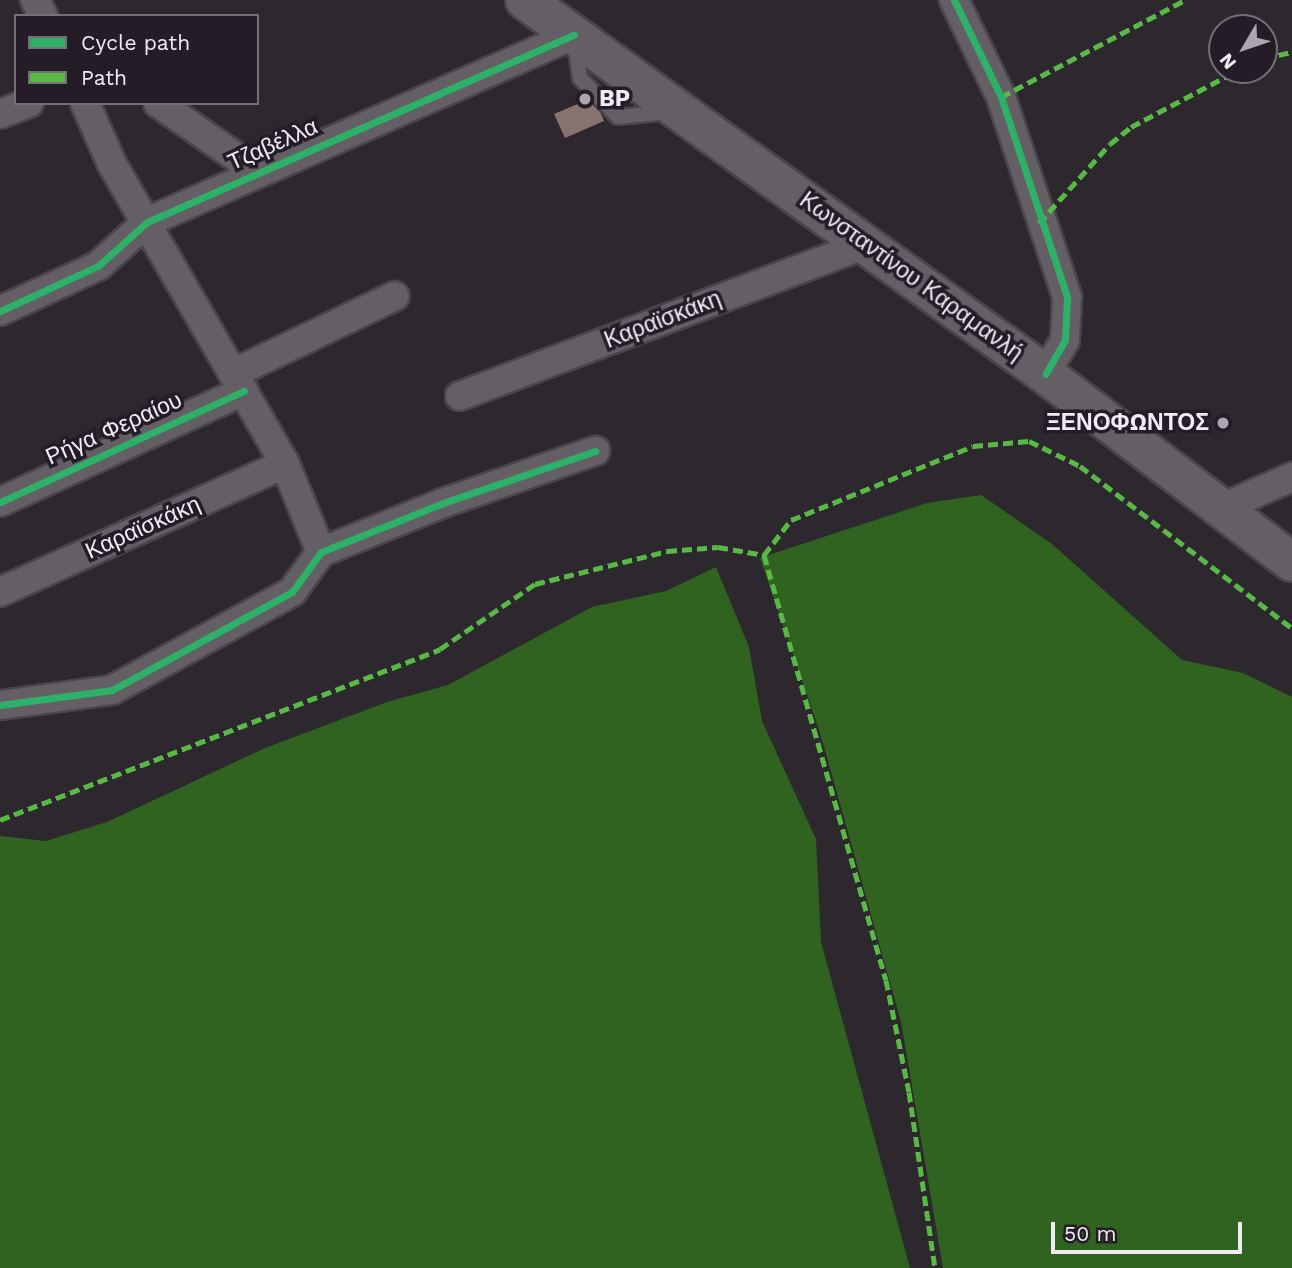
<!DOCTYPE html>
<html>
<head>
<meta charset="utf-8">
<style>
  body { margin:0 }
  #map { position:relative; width:1292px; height:1268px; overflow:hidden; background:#2d282e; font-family:"Work Sans",sans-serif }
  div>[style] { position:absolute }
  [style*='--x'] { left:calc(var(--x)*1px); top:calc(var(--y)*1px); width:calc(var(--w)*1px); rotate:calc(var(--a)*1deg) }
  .forest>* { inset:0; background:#306320 }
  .building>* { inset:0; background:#887370 }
  .roads { filter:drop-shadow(2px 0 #49454a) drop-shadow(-2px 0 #49454a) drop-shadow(0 2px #49454a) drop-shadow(0 -2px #49454a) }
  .service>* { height:14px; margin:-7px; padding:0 7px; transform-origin:7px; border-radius:7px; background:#635f64 }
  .minor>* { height:28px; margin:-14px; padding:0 14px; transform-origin:14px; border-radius:14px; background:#635f64 }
  .secondary>* { height:38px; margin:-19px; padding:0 19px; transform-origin:19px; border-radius:19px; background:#635f64 }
  .quiet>* { height:5px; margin-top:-2.5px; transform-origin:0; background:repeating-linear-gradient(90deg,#58b947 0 10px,transparent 0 15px) }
  .cycleway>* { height:7px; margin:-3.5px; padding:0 3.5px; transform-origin:3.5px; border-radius:3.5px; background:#2db169 }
  .dots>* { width:19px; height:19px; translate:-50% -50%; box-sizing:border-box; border:4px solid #241c27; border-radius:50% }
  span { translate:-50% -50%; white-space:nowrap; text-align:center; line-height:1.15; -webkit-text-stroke:7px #241c27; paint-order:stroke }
  .poi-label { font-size:23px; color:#f1ebf3; font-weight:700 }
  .left { translate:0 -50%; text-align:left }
  .right { translate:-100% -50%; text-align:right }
  .street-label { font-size:23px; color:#f1ebf3 }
  .legend { position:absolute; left:14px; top:14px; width:245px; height:91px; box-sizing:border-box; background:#241c27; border:2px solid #766f79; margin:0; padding:9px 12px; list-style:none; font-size:21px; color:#f1ebf3 }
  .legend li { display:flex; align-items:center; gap:14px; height:35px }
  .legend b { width:35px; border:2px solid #766f79 }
  .north { position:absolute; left:1208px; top:14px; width:70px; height:70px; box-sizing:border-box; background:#241c27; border:2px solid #766f79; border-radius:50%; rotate:231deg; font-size:19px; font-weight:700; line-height:28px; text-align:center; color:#f1ebf3 }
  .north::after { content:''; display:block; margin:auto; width:24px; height:32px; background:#aca7ae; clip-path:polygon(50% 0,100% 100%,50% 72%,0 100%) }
  .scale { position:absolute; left:1051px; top:1222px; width:191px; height:32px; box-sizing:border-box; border:4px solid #f1ebf3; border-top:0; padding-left:9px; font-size:21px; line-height:24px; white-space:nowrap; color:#f1ebf3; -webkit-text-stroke:5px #241c27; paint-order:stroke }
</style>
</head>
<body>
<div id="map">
  <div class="forest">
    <div style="clip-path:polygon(981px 495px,1052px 544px,1182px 660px,1243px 673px,1292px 697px,1292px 1268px,943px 1268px,901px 1022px,821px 736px,760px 558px,927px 503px)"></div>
    <div style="clip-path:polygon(716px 567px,749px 647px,762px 721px,816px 839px,821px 942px,910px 1268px,0 1268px,0 836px,46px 841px,107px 822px,265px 748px,387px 702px,448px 685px,592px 607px,666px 591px)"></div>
  </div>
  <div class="building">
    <div style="clip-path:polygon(594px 97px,604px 121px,565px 138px,554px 114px)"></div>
  </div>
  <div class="roads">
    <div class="service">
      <div style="--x:575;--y:43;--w:35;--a:82"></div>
      <div style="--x:580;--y:78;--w:54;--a:45.7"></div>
      <div style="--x:618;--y:117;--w:51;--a:-5.6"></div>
    </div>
    <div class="minor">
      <div style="--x:35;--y:0;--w:18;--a:63"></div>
      <div style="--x:954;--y:0;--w:108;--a:64.1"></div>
      <div style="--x:1001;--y:97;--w:211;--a:71.7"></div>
      <div style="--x:1067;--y:297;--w:43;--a:92.7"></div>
      <div style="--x:1065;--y:340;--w:39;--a:120"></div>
      <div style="--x:85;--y:103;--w:67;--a:66.1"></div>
      <div style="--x:112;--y:164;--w:346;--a:60"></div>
      <div style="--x:285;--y:464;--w:95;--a:67.8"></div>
      <div style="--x:158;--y:103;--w:121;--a:34.6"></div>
      <div style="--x:0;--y:114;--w:31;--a:-21"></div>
      <div style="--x:0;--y:311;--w:108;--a:-24.7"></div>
      <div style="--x:98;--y:266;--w:66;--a:-41.9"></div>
      <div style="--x:147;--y:222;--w:466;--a:-23.7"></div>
      <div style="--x:234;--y:373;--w:178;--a:-25.6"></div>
      <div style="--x:460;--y:396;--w:434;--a:-20.5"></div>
      <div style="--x:0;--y:502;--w:268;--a:-24.5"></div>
      <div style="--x:1222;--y:508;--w:77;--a:-23.9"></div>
      <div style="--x:0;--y:592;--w:312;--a:-24.2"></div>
      <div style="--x:0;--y:705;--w:113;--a:-7.6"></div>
      <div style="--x:112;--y:690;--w:205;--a:-28.6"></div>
      <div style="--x:292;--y:592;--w:49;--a:-54.1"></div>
      <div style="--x:321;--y:552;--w:131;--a:-21.9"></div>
      <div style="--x:443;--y:503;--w:161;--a:-18.9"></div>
    </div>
    <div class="secondary">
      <div style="--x:525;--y:0;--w:641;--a:35.72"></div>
      <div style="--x:1045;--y:374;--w:310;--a:37.3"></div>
    </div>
  </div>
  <div class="quiet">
    <div style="--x:1264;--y:58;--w:29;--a:-12"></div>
    <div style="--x:1001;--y:97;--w:208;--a:-27.8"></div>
    <div style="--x:1039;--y:223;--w:106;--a:-48.1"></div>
    <div style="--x:1110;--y:144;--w:27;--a:-39"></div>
    <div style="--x:1131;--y:127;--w:121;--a:-28"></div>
    <div style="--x:764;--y:555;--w:442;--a:74"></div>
    <div style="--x:886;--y:980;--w:114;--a:78.4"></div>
    <div style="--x:909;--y:1092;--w:178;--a:81.6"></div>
    <div style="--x:764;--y:555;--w:44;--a:-52.4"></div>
    <div style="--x:791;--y:520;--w:196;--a:-22.1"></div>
    <div style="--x:973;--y:446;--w:56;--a:-5.1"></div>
    <div style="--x:1029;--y:441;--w:57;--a:26.1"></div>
    <div style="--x:1080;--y:466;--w:267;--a:37.4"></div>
    <div style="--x:0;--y:820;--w:472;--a:-21.2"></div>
    <div style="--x:440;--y:649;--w:115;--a:-34.4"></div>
    <div style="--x:535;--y:584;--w:136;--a:-14"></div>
    <div style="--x:667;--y:551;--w:51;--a:-4.5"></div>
    <div style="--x:718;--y:547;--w:47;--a:9.9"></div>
  </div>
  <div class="cycleway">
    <div style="--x:954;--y:0;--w:108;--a:64.1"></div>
    <div style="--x:1001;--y:97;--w:211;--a:71.7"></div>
    <div style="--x:1067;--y:297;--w:43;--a:92.7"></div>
    <div style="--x:1065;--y:340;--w:39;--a:120"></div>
    <div style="--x:0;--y:311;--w:108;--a:-24.7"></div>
    <div style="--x:98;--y:266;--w:66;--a:-41.9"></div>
    <div style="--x:147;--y:222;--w:466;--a:-23.7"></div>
    <div style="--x:0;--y:502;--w:268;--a:-24.5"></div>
    <div style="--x:0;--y:705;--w:113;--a:-7.6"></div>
    <div style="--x:112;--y:690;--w:205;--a:-28.6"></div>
    <div style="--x:292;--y:592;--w:49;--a:-54.1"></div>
    <div style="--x:321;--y:552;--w:131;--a:-21.9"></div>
    <div style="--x:443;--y:503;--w:161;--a:-18.9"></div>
  </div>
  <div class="dots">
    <div style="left:585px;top:99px;background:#aca7ae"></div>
    <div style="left:1223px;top:423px;background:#aca7ae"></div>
  </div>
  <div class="poi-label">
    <span class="left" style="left:599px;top:99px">BP</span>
    <span class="right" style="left:1209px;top:423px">ΞΕΝΟΦΩΝΤΟΣ</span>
  </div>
  <div class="street-label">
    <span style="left:273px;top:145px;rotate:-24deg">Τζαβέλλα</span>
    <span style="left:911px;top:277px;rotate:36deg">Κωνσταντίνου Καραμανλή</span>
    <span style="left:663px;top:320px;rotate:-21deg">Καραϊσκάκη</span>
    <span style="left:114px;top:429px;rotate:-24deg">Ρήγα Φεραίου</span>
    <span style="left:143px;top:528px;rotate:-24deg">Καραϊσκάκη</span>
  </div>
  <ul class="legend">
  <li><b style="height:9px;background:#2db169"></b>Cycle path</li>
  <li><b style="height:9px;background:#58b947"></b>Path</li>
  </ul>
  <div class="north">N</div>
  <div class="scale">50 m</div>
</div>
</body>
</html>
